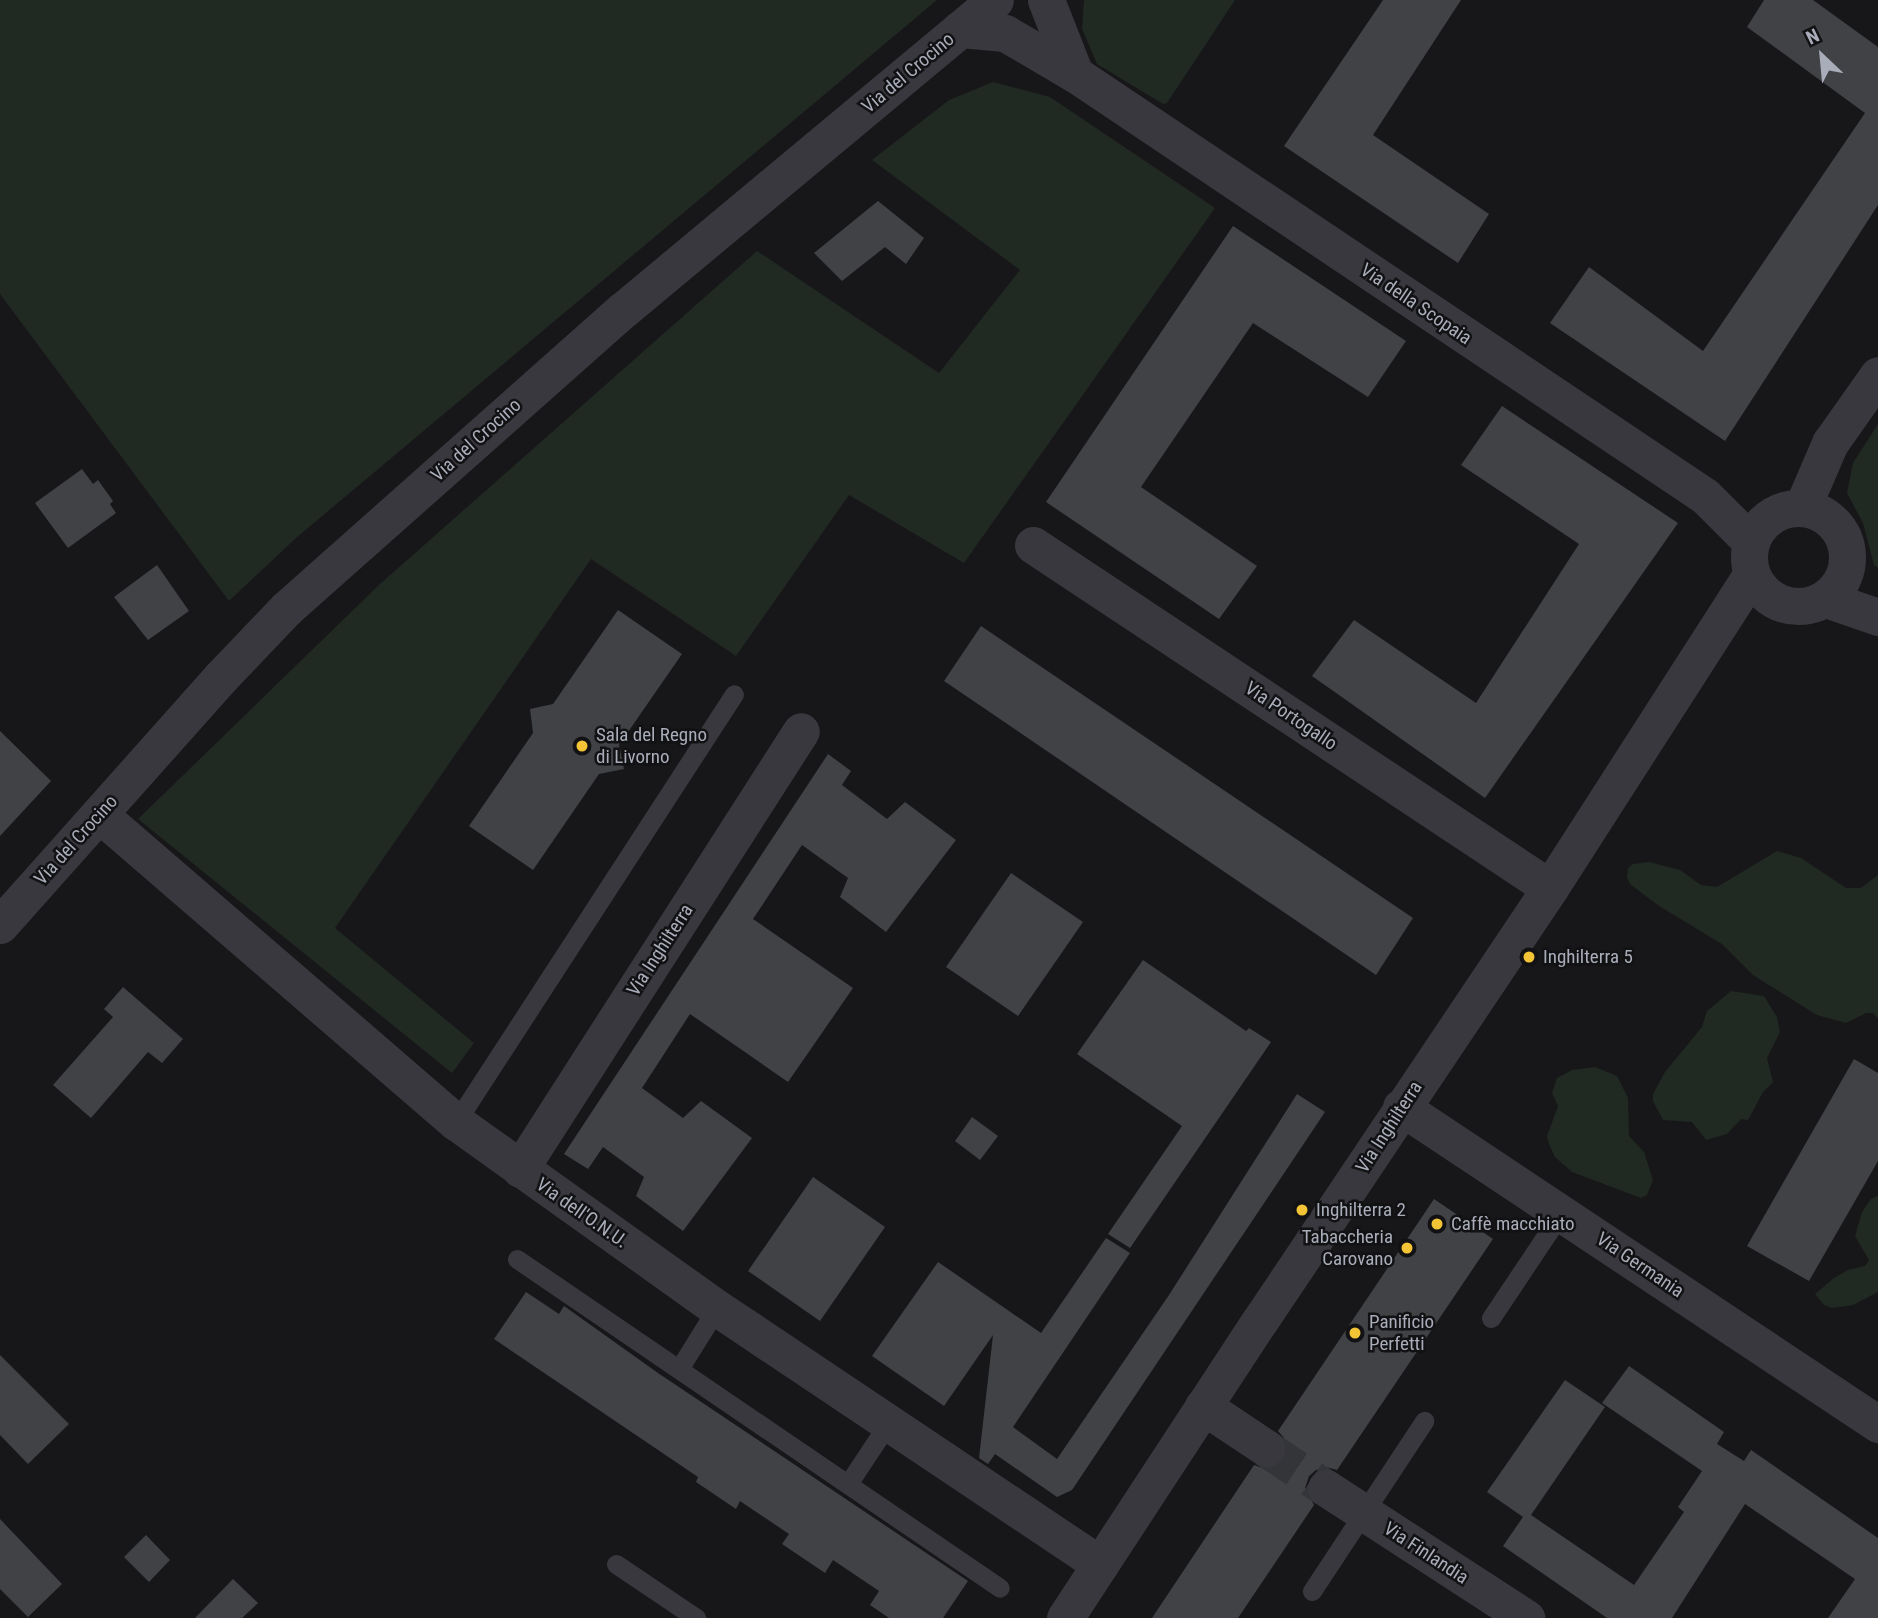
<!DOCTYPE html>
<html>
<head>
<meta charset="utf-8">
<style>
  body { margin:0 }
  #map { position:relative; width:1878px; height:1618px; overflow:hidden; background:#171719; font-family:"Roboto Condensed",sans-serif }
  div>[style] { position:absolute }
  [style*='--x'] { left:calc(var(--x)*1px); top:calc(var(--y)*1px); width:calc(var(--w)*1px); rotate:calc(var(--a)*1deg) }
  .green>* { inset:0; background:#212923 }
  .building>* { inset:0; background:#414246 }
  .minor-tunnel>* { height:37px; margin-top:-18.5px; transform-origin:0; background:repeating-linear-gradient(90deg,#343539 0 37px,transparent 0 55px) }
  .service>* { height:19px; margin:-9.5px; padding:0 9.5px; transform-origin:9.5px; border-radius:9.5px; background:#38383e }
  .minor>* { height:37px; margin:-18.5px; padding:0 18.5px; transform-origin:18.5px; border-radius:18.5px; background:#38383e }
  .minor>.ring { margin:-18.5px; padding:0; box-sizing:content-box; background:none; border:37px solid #38383e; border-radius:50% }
  .dots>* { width:19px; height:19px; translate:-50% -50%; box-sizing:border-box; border:4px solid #121214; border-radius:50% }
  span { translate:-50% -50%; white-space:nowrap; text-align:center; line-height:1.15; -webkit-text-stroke:5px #121214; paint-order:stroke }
  .street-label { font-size:19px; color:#a9adb9 }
  .poi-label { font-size:19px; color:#a9adb9 }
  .left { translate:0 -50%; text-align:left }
  .right { translate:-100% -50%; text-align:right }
  .north { position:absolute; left:1787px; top:21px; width:70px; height:70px; -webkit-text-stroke:5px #121214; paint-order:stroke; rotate:334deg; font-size:19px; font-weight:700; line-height:28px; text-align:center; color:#a9adb9 }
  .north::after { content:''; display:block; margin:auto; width:24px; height:32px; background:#a9adb9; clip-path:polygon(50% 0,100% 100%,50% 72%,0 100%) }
</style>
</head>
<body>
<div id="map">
  <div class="green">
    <div style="clip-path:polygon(0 0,937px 0,296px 538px,229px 601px,0 294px)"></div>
    <div style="clip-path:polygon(1084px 0,1235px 0,1167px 103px,1163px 104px,1097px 64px,1082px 29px)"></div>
    <div style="clip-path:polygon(993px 82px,1050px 97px,1215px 208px,964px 563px,849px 495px,736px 656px,591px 559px,335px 928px,474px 1043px,452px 1073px,138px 819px,380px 584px,757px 251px,939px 373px,1020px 270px,872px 160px,949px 100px)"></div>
    <div style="clip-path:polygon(1878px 424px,1878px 568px,1874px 565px,1863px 523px,1847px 493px,1853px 463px)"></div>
    <div style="clip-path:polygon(1777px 851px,1801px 858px,1846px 888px,1861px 888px,1878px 875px,1878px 1019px,1873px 1013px,1866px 1013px,1846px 1023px,1817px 1015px,1753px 975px,1722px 944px,1659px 906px,1630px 884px,1627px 877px,1628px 868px,1633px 864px,1649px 862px,1680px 870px,1701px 885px,1717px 887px)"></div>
    <div style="clip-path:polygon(1731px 991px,1764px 996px,1777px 1017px,1780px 1032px,1767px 1058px,1773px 1082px,1763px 1092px,1748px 1120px,1741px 1119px,1727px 1134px,1706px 1140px,1692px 1122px,1663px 1120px,1653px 1101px,1653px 1094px,1665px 1072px,1702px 1027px,1707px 1011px)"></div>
    <div style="clip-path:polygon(1595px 1067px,1617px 1076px,1628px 1098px,1629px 1136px,1644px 1152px,1653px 1180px,1647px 1195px,1641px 1198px,1572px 1172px,1555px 1157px,1549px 1144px,1547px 1136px,1558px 1106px,1552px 1093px,1557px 1078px,1572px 1070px)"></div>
    <div style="clip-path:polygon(1878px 1196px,1878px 1292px,1853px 1305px,1832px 1308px,1824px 1305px,1815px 1294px,1834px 1278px,1848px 1270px,1865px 1266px,1869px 1260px,1855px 1236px,1862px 1212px,1871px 1199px)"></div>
  </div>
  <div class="building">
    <div style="clip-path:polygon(1383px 0,1461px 0,1373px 135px,1489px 214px,1458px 263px,1284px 146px)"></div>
    <div style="clip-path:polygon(1764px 0,1813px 0,1878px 47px,1878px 205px,1725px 441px,1550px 323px,1589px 267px,1703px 351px,1865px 113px,1747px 27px)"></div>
    <div style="clip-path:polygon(878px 201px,924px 238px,906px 264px,885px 247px,842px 281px,814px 253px)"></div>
    <div style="clip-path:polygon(1233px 226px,1406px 341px,1368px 397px,1253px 323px,1141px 487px,1257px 566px,1219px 619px,1046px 502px)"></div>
    <div style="clip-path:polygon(1502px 406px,1678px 523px,1485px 798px,1312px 676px,1354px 620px,1476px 703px,1579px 544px,1461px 465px)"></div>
    <div style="clip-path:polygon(82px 469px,93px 484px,98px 480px,113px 501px,110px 504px,116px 513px,68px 548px,35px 503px)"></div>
    <div style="clip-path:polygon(157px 565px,189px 611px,148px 640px,114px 597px)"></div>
    <div style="clip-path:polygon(618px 610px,682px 654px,619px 745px,624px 769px,599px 774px,533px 870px,469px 826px,533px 733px,530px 709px,553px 704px)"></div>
    <div style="clip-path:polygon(981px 626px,1413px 918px,1376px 975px,944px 681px)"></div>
    <div style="clip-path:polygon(0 731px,51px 781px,0 836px)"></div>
    <div style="clip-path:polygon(828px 754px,851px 771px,842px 785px,887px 819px,905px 802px,956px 840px,886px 932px,840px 897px,848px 878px,802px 845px,753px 919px,853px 988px,788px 1082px,690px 1014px,642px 1088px,683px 1118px,701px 1101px,752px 1138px,683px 1231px,636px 1196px,644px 1177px,603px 1147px,588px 1169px,564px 1154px)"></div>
    <div style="clip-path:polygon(1011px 873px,1083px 922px,1018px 1016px,946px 967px)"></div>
    <div style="clip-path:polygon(1143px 960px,1246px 1031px,1249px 1028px,1271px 1042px,1130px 1248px,1108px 1234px,1182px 1126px,1077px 1054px)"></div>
    <div style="clip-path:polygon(123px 987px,183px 1039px,162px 1063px,148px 1052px,91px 1118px,53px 1085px,113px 1017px,104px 1009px)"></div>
    <div style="clip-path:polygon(1854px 1059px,1878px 1073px,1878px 1161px,1809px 1281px,1747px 1246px)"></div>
    <div style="clip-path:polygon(1297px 1094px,1325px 1112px,1072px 1490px,1057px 1497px,995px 1454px,988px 1464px,979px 1458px,993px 1335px,944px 1406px,872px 1356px,938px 1262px,1041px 1333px,1106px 1238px,1130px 1253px,1013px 1427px,1057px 1459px,1169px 1295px)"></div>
    <div style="clip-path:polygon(972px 1117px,998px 1136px,980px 1160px,955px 1141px)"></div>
    <div style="clip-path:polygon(813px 1177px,885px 1227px,820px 1321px,748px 1271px)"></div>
    <div style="clip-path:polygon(1434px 1199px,1493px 1239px,1337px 1470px,1326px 1467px,1316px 1470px,1309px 1476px,1305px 1488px,1314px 1505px,1238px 1618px,1152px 1618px,1254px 1465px,1265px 1469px,1276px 1466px,1283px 1460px,1287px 1449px,1284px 1438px,1278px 1431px)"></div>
    <div style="clip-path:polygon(526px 1292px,559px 1314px,564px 1306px,658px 1373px,968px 1581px,943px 1618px,889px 1618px,870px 1605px,879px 1591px,833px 1560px,825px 1573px,782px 1544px,789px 1534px,740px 1501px,736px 1509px,696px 1482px,698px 1477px,494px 1339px)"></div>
    <div style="clip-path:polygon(0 1355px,69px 1424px,28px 1464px,0 1435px)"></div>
    <div style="clip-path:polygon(1629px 1366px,1724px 1432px,1717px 1444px,1744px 1461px,1751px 1450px,1878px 1538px,1878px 1618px,1828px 1618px,1855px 1579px,1745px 1504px,1672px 1618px,1607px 1618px,1503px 1546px,1523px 1517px,1487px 1492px,1565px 1380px,1605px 1407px,1531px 1515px,1634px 1585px,1684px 1512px,1678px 1507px,1702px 1471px,1602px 1403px)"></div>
    <div style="clip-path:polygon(0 1519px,62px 1584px,28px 1617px,0 1589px)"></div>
    <div style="clip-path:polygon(146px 1535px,170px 1560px,149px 1582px,124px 1557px)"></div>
    <div style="clip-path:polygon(233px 1579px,258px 1603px,242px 1618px,195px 1618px)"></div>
  </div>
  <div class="minor-tunnel">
    <div style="--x:1266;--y:1448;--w:72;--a:33.7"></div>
  </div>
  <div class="service">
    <div style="--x:456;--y:1122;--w:510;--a:-56.99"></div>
    <div style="--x:517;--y:1259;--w:584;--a:34.26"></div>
    <div style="--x:1491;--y:1318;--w:126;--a:-56.3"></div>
    <div style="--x:679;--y:1369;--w:72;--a:-58.1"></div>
    <div style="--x:848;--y:1484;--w:74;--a:-56.5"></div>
    <div style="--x:616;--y:1564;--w:97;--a:34"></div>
    <div style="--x:1312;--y:1591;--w:204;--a:-56.6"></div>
  </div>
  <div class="minor">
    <div style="--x:1046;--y:0;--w:79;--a:68.6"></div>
    <div style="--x:960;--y:29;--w:45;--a:5.1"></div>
    <div style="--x:1005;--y:33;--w:81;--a:30.4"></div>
    <div style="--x:1075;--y:74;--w:758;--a:33.82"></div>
    <div style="--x:1705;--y:496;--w:65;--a:45"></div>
    <div class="ring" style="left:1749px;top:508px;width:61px;height:61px"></div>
    <div style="--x:1802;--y:508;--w:71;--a:-66.7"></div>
    <div style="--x:1830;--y:443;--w:83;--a:-54.8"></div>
    <div style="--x:1033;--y:545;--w:620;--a:33.56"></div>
    <div style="--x:1826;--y:599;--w:55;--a:19.1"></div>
    <div style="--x:99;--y:814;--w:472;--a:40.8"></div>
    <div style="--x:456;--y:1122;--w:320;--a:35.5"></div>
    <div style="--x:717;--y:1308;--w:461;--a:33.8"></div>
    <div style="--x:0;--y:925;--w:332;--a:-48.3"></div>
    <div style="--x:221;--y:677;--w:95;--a:-46.3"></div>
    <div style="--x:287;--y:608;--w:449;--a:-41.6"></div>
    <div style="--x:623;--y:310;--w:484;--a:-39.8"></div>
    <div style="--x:1401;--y:1107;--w:573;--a:33.61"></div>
    <div style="--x:520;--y:1169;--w:520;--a:-57.32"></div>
    <div style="--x:1203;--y:1406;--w:76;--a:33.7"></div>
    <div style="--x:1326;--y:1488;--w:239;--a:33"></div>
    <div style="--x:1065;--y:1618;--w:354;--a:-56.8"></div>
    <div style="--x:1259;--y:1322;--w:523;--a:-56.16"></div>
    <div style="--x:1550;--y:888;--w:372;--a:-57.3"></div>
  </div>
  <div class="dots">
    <div style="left:582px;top:746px;background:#f2c436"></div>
    <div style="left:1529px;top:957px;background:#f2c436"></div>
    <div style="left:1302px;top:1210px;background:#f2c436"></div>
    <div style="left:1437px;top:1224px;background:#f2c436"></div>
    <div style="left:1407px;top:1248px;background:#f2c436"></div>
    <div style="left:1355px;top:1333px;background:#f2c436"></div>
  </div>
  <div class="street-label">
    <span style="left:908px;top:73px;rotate:-40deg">Via del Crocino</span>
    <span style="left:1416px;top:304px;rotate:34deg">Via della Scopaia</span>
    <span style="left:476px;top:440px;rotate:-42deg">Via del Crocino</span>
    <span style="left:1291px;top:716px;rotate:34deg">Via Portogallo</span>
    <span style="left:76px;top:840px;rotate:-48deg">Via del Crocino</span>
    <span style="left:660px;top:950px;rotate:-57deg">Via Inghilterra</span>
    <span style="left:1389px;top:1127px;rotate:-57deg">Via Inghilterra</span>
    <span style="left:582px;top:1213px;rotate:35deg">Via dell'O.N.U.</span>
    <span style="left:1640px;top:1265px;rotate:34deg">Via Germania</span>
    <span style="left:1426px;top:1553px;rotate:33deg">Via Finlandia</span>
  </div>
  <div class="poi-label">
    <span class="left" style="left:596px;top:746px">Sala del Regno<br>di Livorno</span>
    <span class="left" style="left:1543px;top:957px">Inghilterra 5</span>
    <span class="left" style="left:1316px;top:1210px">Inghilterra 2</span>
    <span class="left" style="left:1451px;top:1224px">Caffè macchiato</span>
    <span class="right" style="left:1393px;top:1248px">Tabaccheria<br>Carovano</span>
    <span class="left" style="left:1369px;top:1333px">Panificio<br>Perfetti</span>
  </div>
  <div class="north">N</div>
</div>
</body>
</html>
